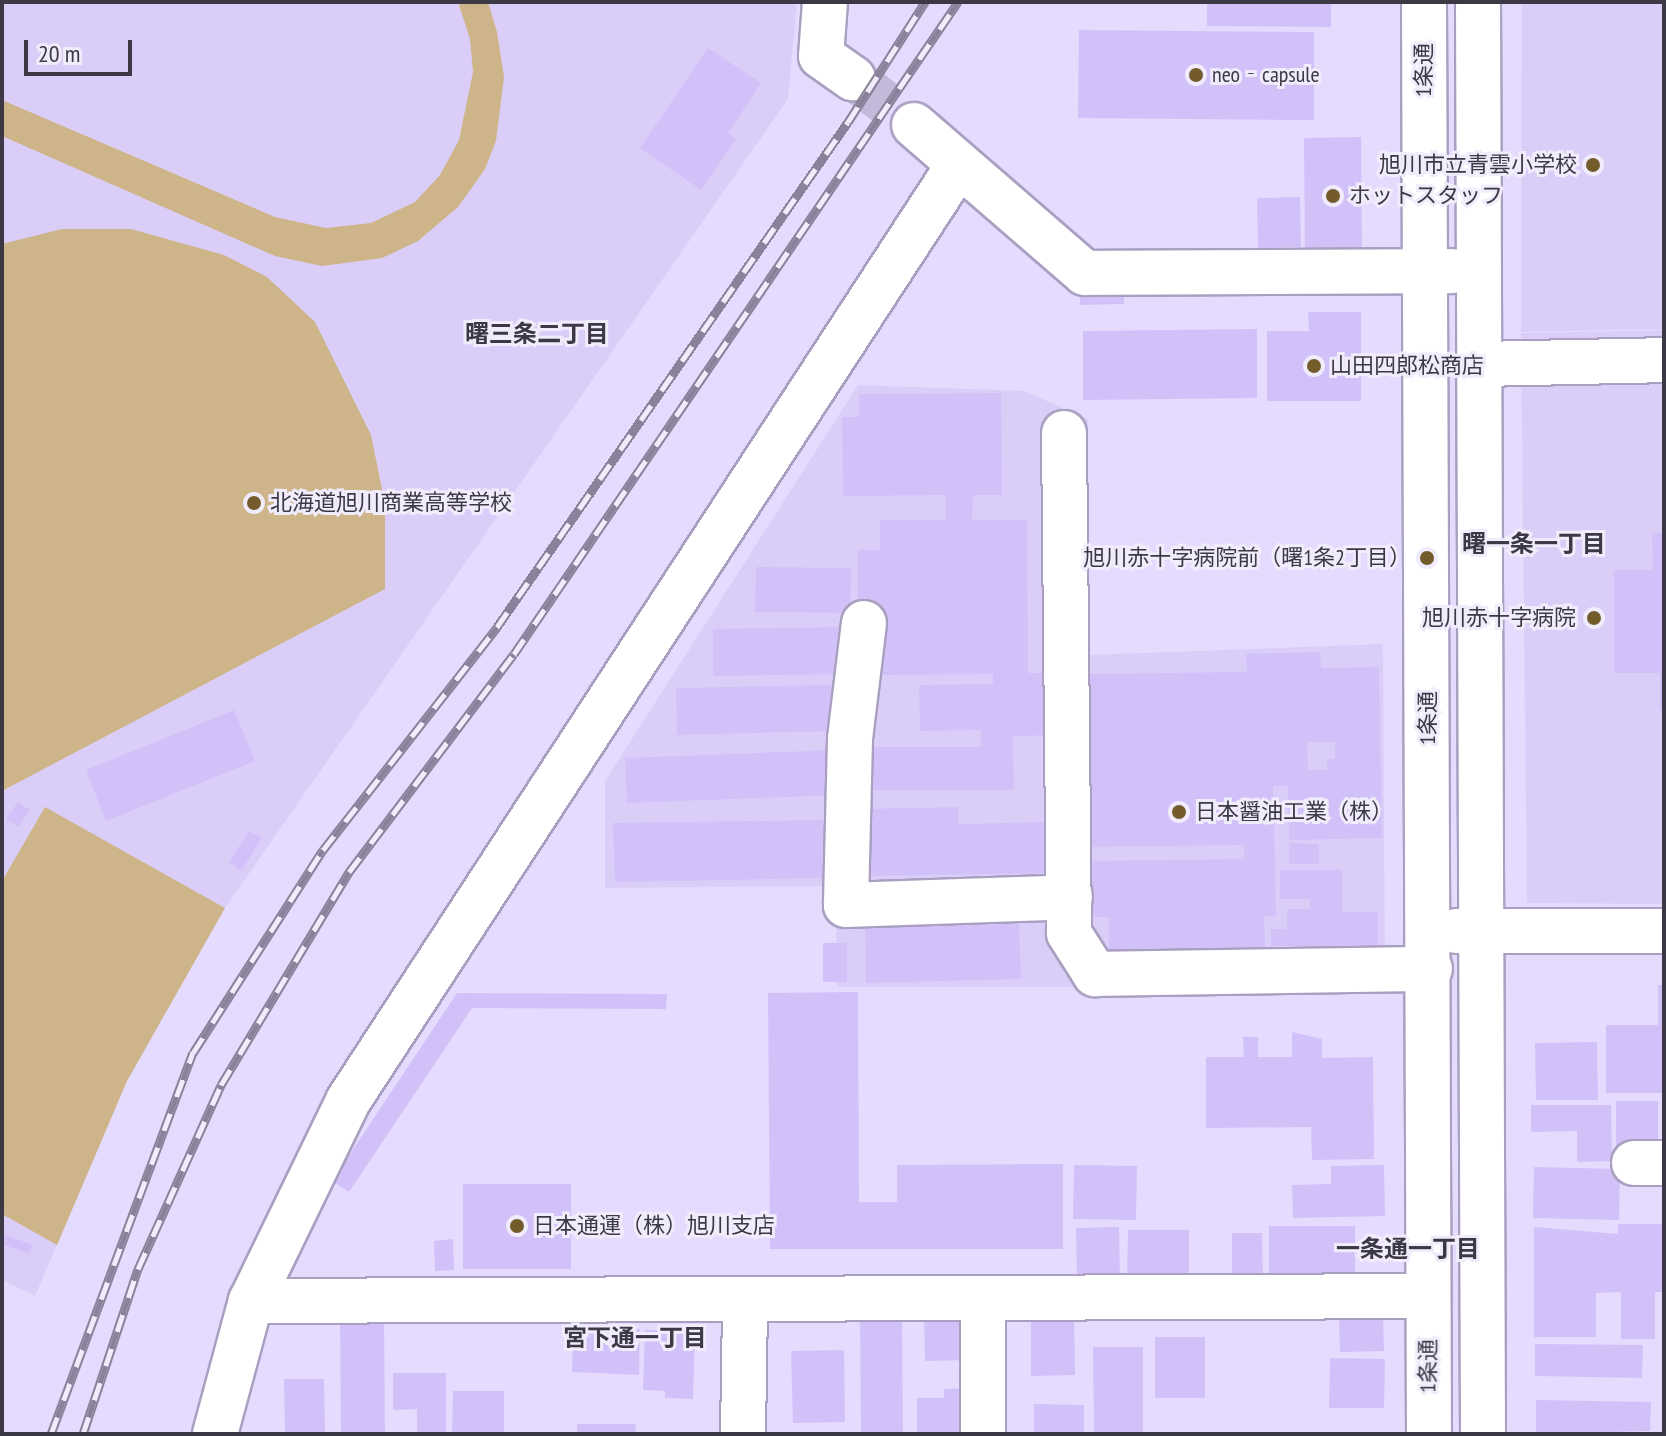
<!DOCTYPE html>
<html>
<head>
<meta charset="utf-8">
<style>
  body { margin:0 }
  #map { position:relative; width:1666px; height:1436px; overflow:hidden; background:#e5dbff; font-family:"PT Sans Narrow","Noto Sans JP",sans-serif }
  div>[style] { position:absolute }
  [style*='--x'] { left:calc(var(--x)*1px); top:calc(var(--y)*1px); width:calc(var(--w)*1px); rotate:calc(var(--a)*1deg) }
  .built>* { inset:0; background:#dacef8 }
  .green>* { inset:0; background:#ceb589 }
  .building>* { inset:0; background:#d2c1f8 }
  .minor-tunnel>* { height:44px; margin-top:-22px; transform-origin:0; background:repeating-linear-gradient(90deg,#c3bada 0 44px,transparent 0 66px) }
  .roads { filter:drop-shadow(2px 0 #a99fc0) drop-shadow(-2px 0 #a99fc0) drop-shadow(0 2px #a99fc0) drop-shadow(0 -2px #a99fc0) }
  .minor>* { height:44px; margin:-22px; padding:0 22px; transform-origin:22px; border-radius:22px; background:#fff }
  .rail>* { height:9px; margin-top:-4.5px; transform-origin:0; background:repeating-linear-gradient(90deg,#f0ecfb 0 18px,#89829a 0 36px); box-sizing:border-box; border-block:2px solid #89829a }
  .dots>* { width:22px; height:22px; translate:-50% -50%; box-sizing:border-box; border:4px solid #f0ecfb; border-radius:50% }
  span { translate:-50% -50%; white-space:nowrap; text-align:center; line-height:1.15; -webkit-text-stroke:6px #f0ecfb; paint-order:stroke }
  .street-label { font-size:22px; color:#3c3846 }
  .poi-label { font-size:22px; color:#3c3846 }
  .left { translate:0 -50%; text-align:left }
  .right { translate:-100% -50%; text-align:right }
  .neighbourhood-label { font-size:24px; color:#3c3846; font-weight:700 }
  .frame { position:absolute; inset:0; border:4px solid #3c3846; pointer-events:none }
  .scale { position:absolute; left:24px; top:40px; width:108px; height:36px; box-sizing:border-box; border:4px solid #3c3846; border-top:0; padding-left:10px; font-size:24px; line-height:28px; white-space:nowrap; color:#3c3846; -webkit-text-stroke:6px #f0ecfb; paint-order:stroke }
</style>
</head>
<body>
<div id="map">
  <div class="built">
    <div style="clip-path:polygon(2px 2px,797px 2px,788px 99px,225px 908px,127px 1081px,35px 1296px,2px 1280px)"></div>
    <div style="clip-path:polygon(1522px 2px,1664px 2px,1664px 329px,1521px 332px)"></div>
    <div style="clip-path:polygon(1664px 330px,1664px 904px,1527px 903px,1521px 333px)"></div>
    <div style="clip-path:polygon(858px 385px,1024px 391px,1088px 419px,1088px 655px,1383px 644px,1385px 987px,837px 987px,836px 886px,605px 888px,605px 781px)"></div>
  </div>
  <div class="green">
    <div style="clip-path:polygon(458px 2px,488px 2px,497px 32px,504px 77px,496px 141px,485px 169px,458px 207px,418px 241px,382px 258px,322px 266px,275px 256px,2px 136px,2px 100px,275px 217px,326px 228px,371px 223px,415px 202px,440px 175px,459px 140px,473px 72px,470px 39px)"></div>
    <div style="clip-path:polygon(62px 229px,131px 229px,224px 255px,267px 277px,315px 322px,371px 435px,385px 504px,385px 589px,2px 791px,2px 244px)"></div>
    <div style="clip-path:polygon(45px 807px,225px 908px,127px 1081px,57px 1245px,2px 1214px,2px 881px)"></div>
  </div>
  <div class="building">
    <div style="clip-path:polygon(1207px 2px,1331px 2px,1331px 27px,1207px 26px)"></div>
    <div style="clip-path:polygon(1079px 30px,1314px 32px,1314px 120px,1078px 118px)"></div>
    <div style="clip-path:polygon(708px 48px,761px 83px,728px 133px,736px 139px,701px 190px,640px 148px)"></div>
    <div style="clip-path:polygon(1361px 137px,1362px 255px,1305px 255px,1304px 138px)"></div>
    <div style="clip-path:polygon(1300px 197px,1301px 247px,1258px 248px,1257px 198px)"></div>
    <div style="clip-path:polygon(1080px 287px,1124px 287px,1124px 304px,1080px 305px)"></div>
    <div style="clip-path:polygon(1308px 312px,1361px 312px,1361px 401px,1267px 401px,1267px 331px,1309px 331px)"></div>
    <div style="clip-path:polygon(1257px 329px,1257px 398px,1083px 400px,1083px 331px)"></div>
    <div style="clip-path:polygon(1001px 393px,1002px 495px,973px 495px,972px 520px,1027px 520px,1028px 673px,1058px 673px,1059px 735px,1013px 736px,1014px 790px,861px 790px,861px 747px,981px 747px,981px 730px,920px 731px,919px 685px,993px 684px,993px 674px,880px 675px,880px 603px,858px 603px,858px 550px,880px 550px,880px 520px,946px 520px,946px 495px,843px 496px,842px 417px,859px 417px,859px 394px)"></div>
    <div style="clip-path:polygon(1652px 533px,1664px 533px,1664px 710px,1660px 710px,1660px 673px,1614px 673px,1614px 570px,1653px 570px)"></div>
    <div style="clip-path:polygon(756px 567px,851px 568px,850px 613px,755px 612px)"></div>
    <div style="clip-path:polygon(842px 627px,843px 674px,713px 676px,713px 629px)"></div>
    <div style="clip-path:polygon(evenodd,1320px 652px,1321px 668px,1379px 667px,1382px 838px,1289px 840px,1288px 786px,1273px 786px,1276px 916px,1264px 916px,1265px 953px,1109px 955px,1109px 917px,1088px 917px,1087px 861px,1244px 859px,1244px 845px,1085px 847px,1082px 674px,1247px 672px,1246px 654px,1320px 652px,1307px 742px,1335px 742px,1335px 759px,1327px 759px,1327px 770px,1308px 770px,1307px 742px)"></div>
    <div style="clip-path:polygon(834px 685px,835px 731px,677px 735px,676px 688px)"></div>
    <div style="clip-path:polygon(234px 710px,255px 761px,106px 821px,86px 770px)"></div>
    <div style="clip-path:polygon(836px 750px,838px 795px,627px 803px,625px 758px)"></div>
    <div style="clip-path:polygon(18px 802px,30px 810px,18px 827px,6px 819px)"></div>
    <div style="clip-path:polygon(958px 807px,958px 824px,1052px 822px,1053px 873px,864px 876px,863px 809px)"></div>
    <div style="clip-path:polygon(825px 820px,826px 878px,615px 882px,613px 823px)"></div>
    <div style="clip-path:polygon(249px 831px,262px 838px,241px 871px,229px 862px)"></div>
    <div style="clip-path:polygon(1289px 843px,1319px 844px,1319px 864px,1289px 864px)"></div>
    <div style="clip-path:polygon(1280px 870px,1342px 870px,1342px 912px,1378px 912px,1378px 946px,1271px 946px,1271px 929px,1287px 929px,1287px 909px,1310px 909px,1310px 899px,1280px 899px)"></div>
    <div style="clip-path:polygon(1019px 924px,1021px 979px,866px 983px,865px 927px)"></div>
    <div style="clip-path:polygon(823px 943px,847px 943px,847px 982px,823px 982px)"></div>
    <div style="clip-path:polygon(1658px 985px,1664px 985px,1664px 1093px,1606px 1093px,1606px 1025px,1658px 1025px)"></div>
    <div style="clip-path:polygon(858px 992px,859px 1202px,897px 1202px,897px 1165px,1063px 1164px,1063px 1249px,770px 1249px,768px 993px)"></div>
    <div style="clip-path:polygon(457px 993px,667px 994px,666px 1009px,472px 1008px,349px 1192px,332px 1181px)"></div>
    <div style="clip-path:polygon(1292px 1032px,1322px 1039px,1322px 1058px,1373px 1057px,1374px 1159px,1312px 1160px,1311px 1127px,1206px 1128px,1206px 1057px,1244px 1057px,1243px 1037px,1258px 1037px,1258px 1057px,1292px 1057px)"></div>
    <div style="clip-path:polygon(1597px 1042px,1598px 1100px,1536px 1100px,1535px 1043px)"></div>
    <div style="clip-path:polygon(1616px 1101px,1658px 1101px,1658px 1149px,1616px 1149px)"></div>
    <div style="clip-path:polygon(1531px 1105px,1611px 1105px,1612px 1161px,1577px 1162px,1577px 1131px,1531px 1132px)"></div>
    <div style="clip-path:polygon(1074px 1165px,1137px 1166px,1136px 1220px,1073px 1219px)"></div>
    <div style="clip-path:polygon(1384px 1165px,1385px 1216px,1293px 1218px,1292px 1185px,1331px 1184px,1331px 1166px)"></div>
    <div style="clip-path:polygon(1534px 1167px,1620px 1169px,1619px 1220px,1533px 1218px)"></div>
    <div style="clip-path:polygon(463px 1184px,571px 1184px,571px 1269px,463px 1269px)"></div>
    <div style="clip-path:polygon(1618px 1224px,1664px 1224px,1664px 1292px,1655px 1292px,1655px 1339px,1621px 1339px,1621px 1292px,1596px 1293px,1596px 1337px,1534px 1337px,1534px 1227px,1618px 1234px)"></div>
    <div style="clip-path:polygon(1269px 1226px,1355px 1226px,1355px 1279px,1269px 1279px)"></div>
    <div style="clip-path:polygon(1119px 1227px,1120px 1279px,1077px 1280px,1076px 1228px)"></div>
    <div style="clip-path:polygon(1128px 1230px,1189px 1230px,1189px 1278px,1127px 1278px)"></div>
    <div style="clip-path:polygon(1232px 1233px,1262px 1233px,1263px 1282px,1232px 1282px)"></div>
    <div style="clip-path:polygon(2px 1234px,33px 1245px,29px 1254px,2px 1244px)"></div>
    <div style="clip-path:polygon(453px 1239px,454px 1270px,435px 1271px,434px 1241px)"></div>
    <div style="clip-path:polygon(1074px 1311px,1075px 1375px,1031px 1376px,1031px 1312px)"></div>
    <div style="clip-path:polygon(860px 1314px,902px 1314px,903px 1434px,861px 1434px)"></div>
    <div style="clip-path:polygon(968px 1314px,968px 1360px,925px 1361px,924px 1315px)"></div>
    <div style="clip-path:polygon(1383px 1315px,1384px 1351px,1340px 1352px,1339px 1316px)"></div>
    <div style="clip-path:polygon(340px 1319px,384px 1319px,385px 1434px,341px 1434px)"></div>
    <div style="clip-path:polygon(573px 1327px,640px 1329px,639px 1375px,572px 1372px)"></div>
    <div style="clip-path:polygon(645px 1330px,695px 1331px,693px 1399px,665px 1398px,665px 1391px,643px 1390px)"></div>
    <div style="clip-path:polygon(1155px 1337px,1205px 1337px,1205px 1398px,1155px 1398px)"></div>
    <div style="clip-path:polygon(1535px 1344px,1643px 1345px,1642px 1378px,1535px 1376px)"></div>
    <div style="clip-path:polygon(1093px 1347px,1143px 1347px,1143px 1432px,1094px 1432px)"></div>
    <div style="clip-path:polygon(844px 1350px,845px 1422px,793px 1423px,791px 1351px)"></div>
    <div style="clip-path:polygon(1330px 1358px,1385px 1359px,1384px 1408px,1329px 1408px)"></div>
    <div style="clip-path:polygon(393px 1373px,446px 1373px,446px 1434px,417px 1434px,417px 1409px,393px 1410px)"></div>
    <div style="clip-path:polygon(284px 1379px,324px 1379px,325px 1434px,285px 1434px)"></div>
    <div style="clip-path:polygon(968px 1388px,969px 1434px,917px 1434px,917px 1398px,944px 1398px,944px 1389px)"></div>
    <div style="clip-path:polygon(453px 1391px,504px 1391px,504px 1434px,452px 1434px)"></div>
    <div style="clip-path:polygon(1536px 1400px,1651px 1402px,1650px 1431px,1536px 1434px)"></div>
    <div style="clip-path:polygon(1034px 1404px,1084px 1405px,1084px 1434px,1034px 1434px)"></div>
    <div style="clip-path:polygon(577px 1424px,636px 1424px,635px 1434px,577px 1434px)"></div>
  </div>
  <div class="minor-tunnel">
    <div style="--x:853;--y:78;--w:77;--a:37.6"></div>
  </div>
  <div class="roads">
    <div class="minor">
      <div style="--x:825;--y:2;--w:54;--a:94.2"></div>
      <div style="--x:821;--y:56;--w:39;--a:35"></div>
      <div style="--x:1424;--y:2;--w:1432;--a:89.8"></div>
      <div style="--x:1478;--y:2;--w:1432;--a:89.8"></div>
      <div style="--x:914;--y:125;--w:226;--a:40.9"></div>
      <div style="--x:1085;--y:273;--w:367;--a:-0.3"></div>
      <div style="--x:1480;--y:364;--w:184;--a:-1.2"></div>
      <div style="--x:1064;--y:433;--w:500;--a:89.43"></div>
      <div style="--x:1069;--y:933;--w:49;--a:57.6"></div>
      <div style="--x:1095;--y:974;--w:335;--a:-0.9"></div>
      <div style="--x:864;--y:623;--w:117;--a:96.9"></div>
      <div style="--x:850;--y:739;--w:166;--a:91.4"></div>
      <div style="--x:846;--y:905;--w:224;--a:-2"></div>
      <div style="--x:1456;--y:931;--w:208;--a:0"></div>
      <div style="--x:1634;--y:1163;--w:30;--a:0"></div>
      <div style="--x:251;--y:1301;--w:1177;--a:-0.24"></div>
      <div style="--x:215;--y:1434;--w:138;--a:-74.9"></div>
      <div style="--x:251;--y:1301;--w:222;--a:-64.1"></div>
      <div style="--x:348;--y:1101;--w:1116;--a:-56.88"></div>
      <div style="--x:743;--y:1434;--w:132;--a:-89.1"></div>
      <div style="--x:983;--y:1434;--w:133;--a:-90"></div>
    </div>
  </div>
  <div class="rail">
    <div style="--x:51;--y:1434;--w:407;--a:-69.6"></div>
    <div style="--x:193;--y:1053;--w:241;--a:-57.4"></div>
    <div style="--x:323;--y:850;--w:283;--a:-52"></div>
    <div style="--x:497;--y:627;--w:615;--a:-55.2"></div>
    <div style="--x:848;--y:122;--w:143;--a:-57.3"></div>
    <div style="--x:83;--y:1434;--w:174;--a:-71.6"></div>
    <div style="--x:138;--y:1269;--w:202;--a:-65.7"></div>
    <div style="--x:221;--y:1085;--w:249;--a:-59"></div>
    <div style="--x:349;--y:872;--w:273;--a:-52.9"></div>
    <div style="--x:514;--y:654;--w:789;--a:-55.75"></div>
  </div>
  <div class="dots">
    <div style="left:1196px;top:75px;background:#745b2c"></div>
    <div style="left:1593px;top:165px;background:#745b2c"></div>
    <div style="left:1333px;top:196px;background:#745b2c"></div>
    <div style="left:1314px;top:366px;background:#745b2c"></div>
    <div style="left:254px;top:503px;background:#745b2c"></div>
    <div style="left:1427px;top:558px;background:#745b2c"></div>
    <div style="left:1594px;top:618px;background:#745b2c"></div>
    <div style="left:1179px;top:812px;background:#745b2c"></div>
    <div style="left:517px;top:1226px;background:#745b2c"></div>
  </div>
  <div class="street-label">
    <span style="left:1424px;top:70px;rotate:-90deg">1条通</span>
    <span style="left:1428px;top:718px;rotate:-90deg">1条通</span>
    <span style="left:1428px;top:1366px;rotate:-90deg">1条通</span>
  </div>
  <div class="poi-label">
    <span class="left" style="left:1212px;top:75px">neo‐capsule</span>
    <span class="right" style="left:1577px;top:165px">旭川市立青雲小学校</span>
    <span class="left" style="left:1349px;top:196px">ホットスタッフ</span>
    <span class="left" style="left:1330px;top:366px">山田四郎松商店</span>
    <span class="left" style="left:270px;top:503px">北海道旭川商業高等学校</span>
    <span class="right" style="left:1411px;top:558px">旭川赤十字病院前（曙1条2丁目）</span>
    <span class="right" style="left:1576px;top:618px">旭川赤十字病院</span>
    <span class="left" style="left:1195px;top:812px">日本醤油工業（株）</span>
    <span class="left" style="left:533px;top:1226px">日本通運（株）旭川支店</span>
  </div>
  <div class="neighbourhood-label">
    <span style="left:537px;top:334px">曙三条二丁目</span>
    <span style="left:1534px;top:544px">曙一条一丁目</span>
    <span style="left:1408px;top:1249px">一条通一丁目</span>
    <span style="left:635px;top:1338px">宮下通一丁目</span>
  </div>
  <div class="frame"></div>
  <div class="scale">20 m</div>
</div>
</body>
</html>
